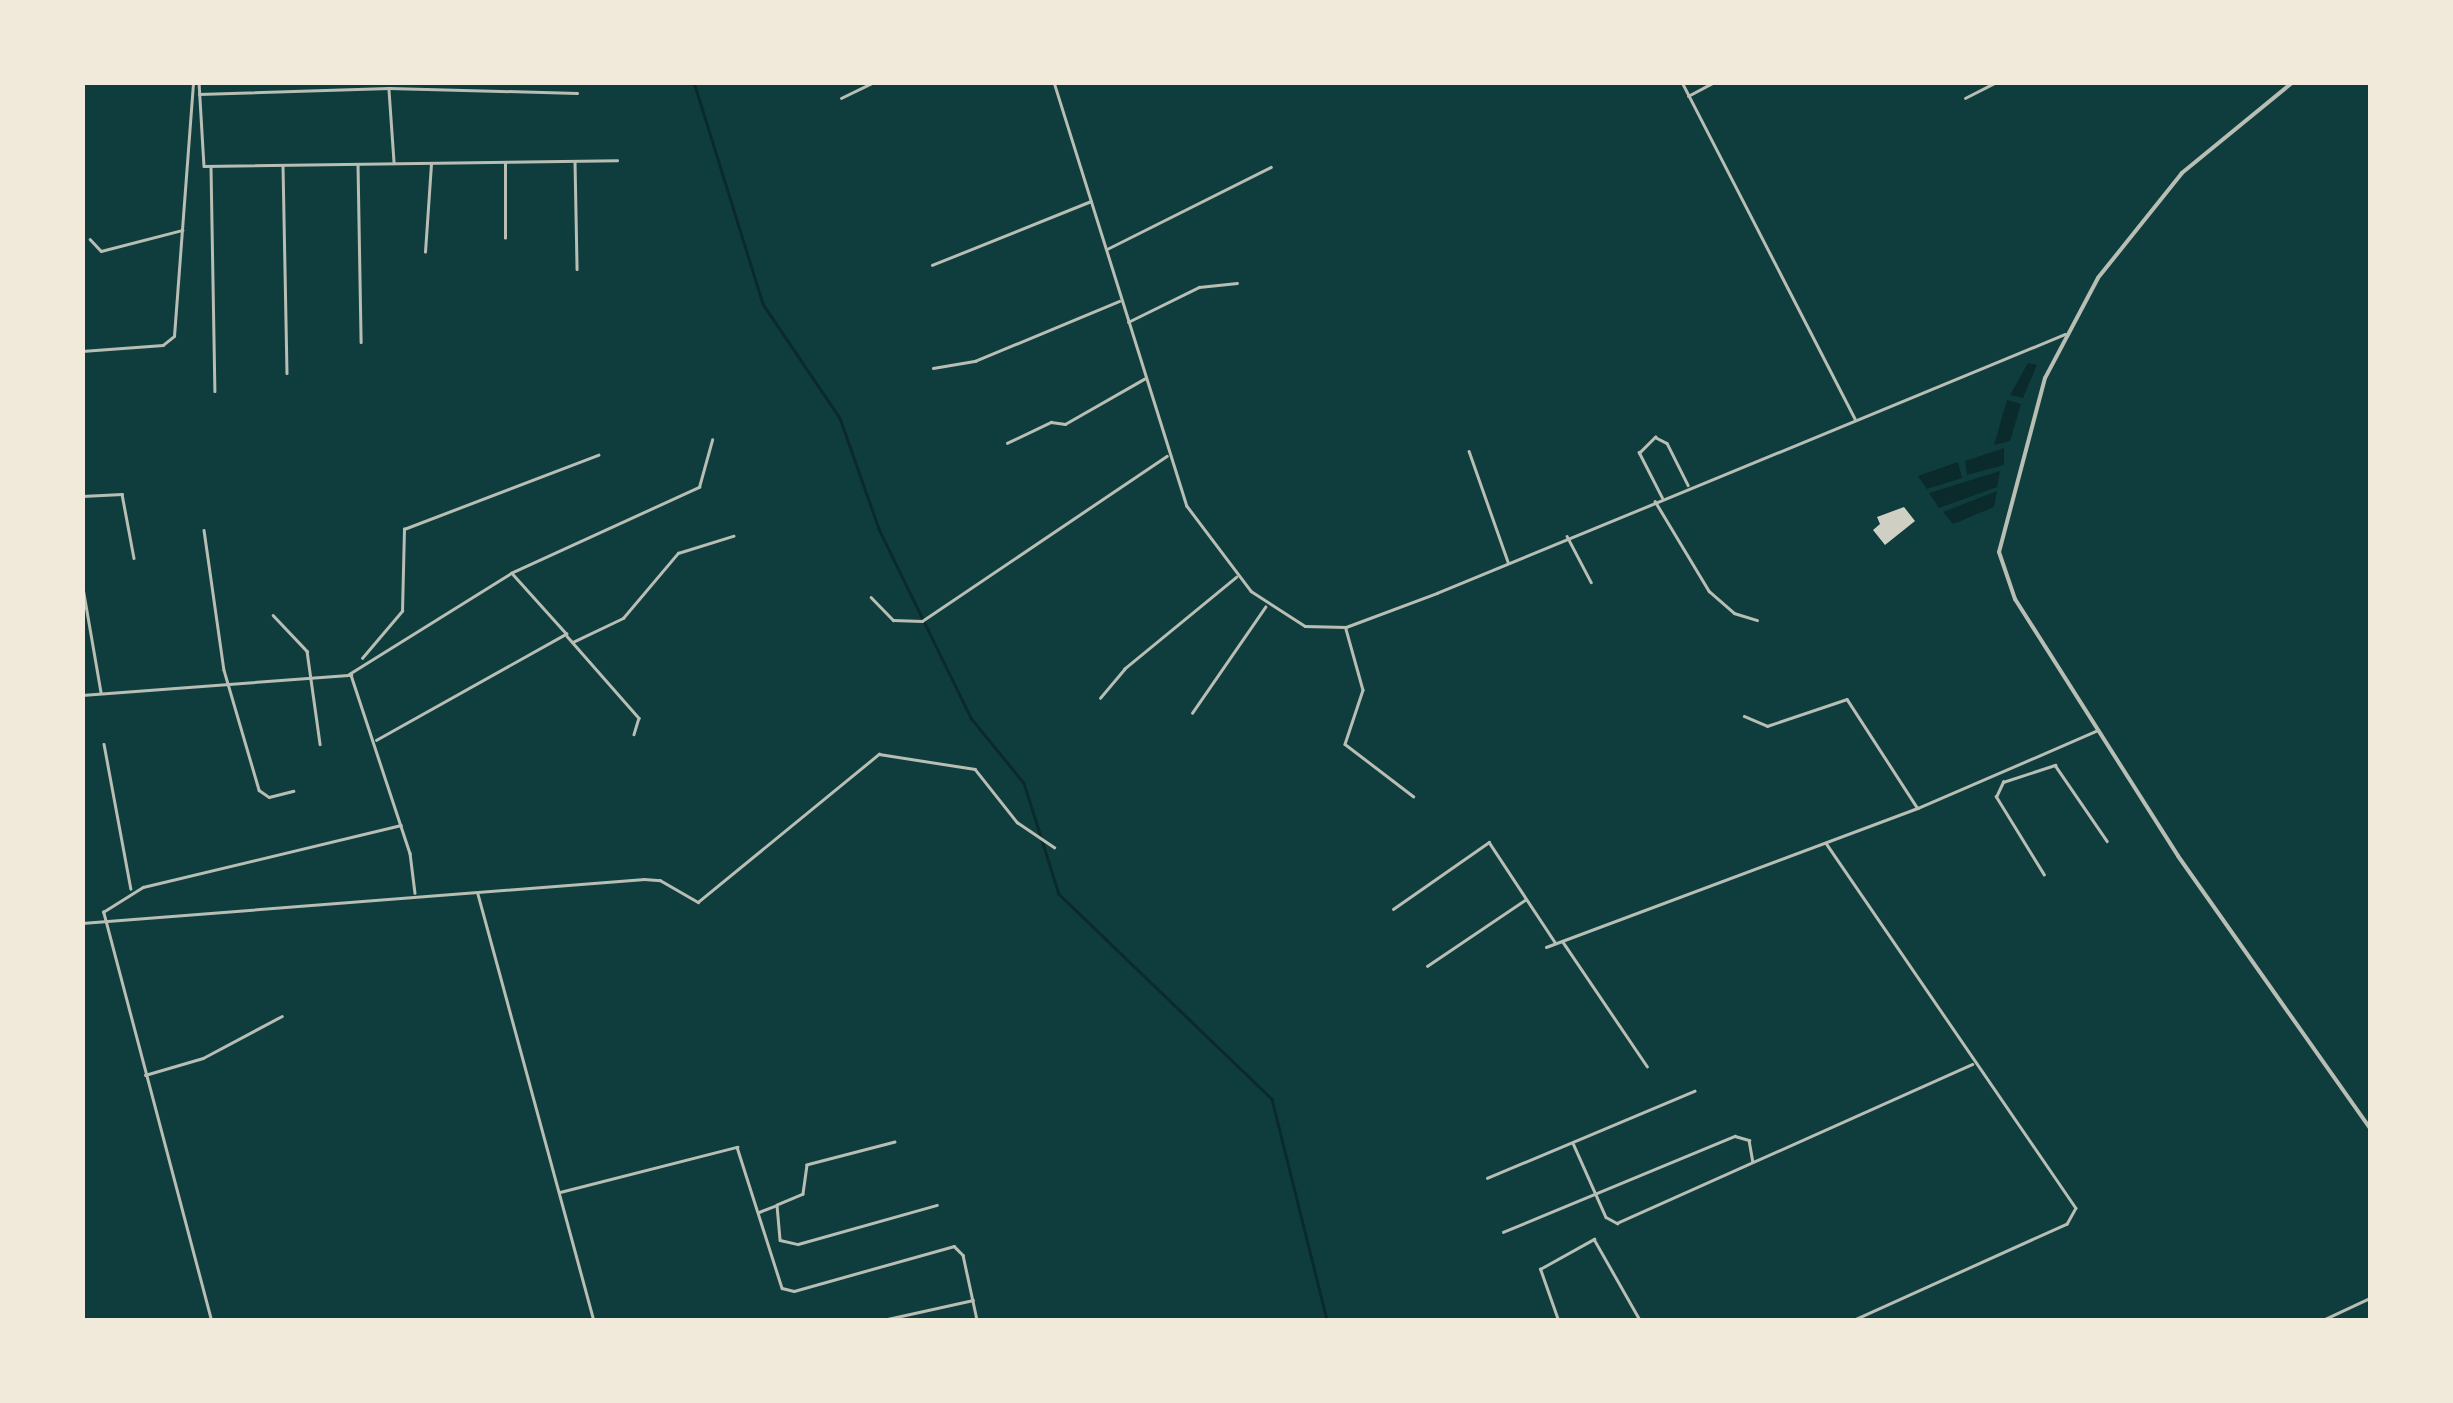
<!DOCTYPE html>
<html>
<head>
<meta charset="utf-8">
<style>
  body { margin:0 }
  #map { position:relative; width:2453px; height:1403px; overflow:hidden; background:#0f3d3e; font-family:Lato,sans-serif }
  div>[style] { position:absolute }
  [style*='--x'] { left:calc(var(--x)*1px); top:calc(var(--y)*1px); width:calc(var(--w)*1px); rotate:calc(var(--a)*1deg) }
  .water>* { inset:0; background:#0a2a2b }
  .stream>* { height:2.5px; margin:-1.25px; padding:0 1.25px; transform-origin:1.25px; border-radius:1.25px; background:#0a2a2b }
  .building>* { inset:0; background:#cfcfc3 }
  .minor>* { height:2.5px; margin:-1.25px; padding:0 1.25px; transform-origin:1.25px; border-radius:1.25px; background:#b8beb3 }
  .tertiary>* { height:4px; margin:-2px; padding:0 2px; transform-origin:2px; border-radius:2px; background:#b8beb3 }
  span { translate:-50% -50%; white-space:nowrap; text-align:center; line-height:1.15; -webkit-text-stroke:10px #f1e9da; paint-order:stroke }
  .frame { position:absolute; inset:0; border:85px solid #f1e9da; pointer-events:none }
</style>
</head>
<body>
<div id="map">
  <div class="water">
    <div style="clip-path:polygon(2028px 363px,2037px 365px,2023px 398px,2010px 395px)"></div>
    <div style="clip-path:polygon(2007px 400px,2021px 404px,2010px 441px,1994px 445px)"></div>
    <div style="clip-path:polygon(2004px 448px,2004px 465px,1967px 475px,1965px 461px)"></div>
    <div style="clip-path:polygon(1958px 462px,1962px 478px,1927px 489px,1918px 476px)"></div>
    <div style="clip-path:polygon(2000px 471px,1997px 487px,1939px 508px,1929px 493px)"></div>
    <div style="clip-path:polygon(1997px 491px,1994px 507px,1953px 524px,1943px 512px)"></div>
  </div>
  <div class="stream">
    <div style="--x:694;--y:82;--w:232;--a:72.7"></div>
    <div style="--x:763;--y:304;--w:138;--a:56"></div>
    <div style="--x:840;--y:418;--w:118;--a:70.6"></div>
    <div style="--x:879;--y:529;--w:210;--a:64"></div>
    <div style="--x:971;--y:718;--w:84;--a:50.8"></div>
    <div style="--x:1024;--y:783;--w:116;--a:72.5"></div>
    <div style="--x:1059;--y:894;--w:296;--a:43.9"></div>
    <div style="--x:1272;--y:1099;--w:228;--a:76"></div>
  </div>
  <div class="building">
    <div style="clip-path:polygon(1904px 507px,1915px 521px,1885px 545px,1873px 530px,1880px 524px,1877px 517px)"></div>
  </div>
  <div class="minor">
    <div style="--x:199;--y:82;--w:84;--a:86.6"></div>
    <div style="--x:204;--y:166;--w:413;--a:-0.8"></div>
    <div style="--x:1054;--y:82;--w:444;--a:72.6"></div>
    <div style="--x:1187;--y:506;--w:106;--a:53"></div>
    <div style="--x:1251;--y:591;--w:64;--a:32.9"></div>
    <div style="--x:1305;--y:626;--w:41;--a:1.4"></div>
    <div style="--x:1346;--y:627;--w:97;--a:-20.5"></div>
    <div style="--x:1437;--y:593;--w:679;--a:-22.41"></div>
    <div style="--x:1682;--y:82;--w:378;--a:62.8"></div>
    <div style="--x:389;--y:90;--w:72;--a:86"></div>
    <div style="--x:199;--y:94;--w:190;--a:-1.8"></div>
    <div style="--x:389;--y:88;--w:188;--a:1.5"></div>
    <div style="--x:1688;--y:96;--w:30;--a:-28"></div>
    <div style="--x:841;--y:98;--w:37;--a:-26"></div>
    <div style="--x:1965;--y:98;--w:35;--a:-27"></div>
    <div style="--x:575;--y:161;--w:108;--a:88.9"></div>
    <div style="--x:358;--y:164;--w:178;--a:89"></div>
    <div style="--x:283;--y:165;--w:208;--a:88.9"></div>
    <div style="--x:211;--y:167;--w:224;--a:89"></div>
    <div style="--x:505;--y:238;--w:74;--a:-90"></div>
    <div style="--x:90;--y:239;--w:16;--a:47"></div>
    <div style="--x:101;--y:251;--w:84;--a:-14.5"></div>
    <div style="--x:1107;--y:249;--w:183;--a:-26.6"></div>
    <div style="--x:425;--y:252;--w:88;--a:-86.1"></div>
    <div style="--x:932;--y:265;--w:171;--a:-21.9"></div>
    <div style="--x:1128;--y:322;--w:79;--a:-26.2"></div>
    <div style="--x:1199;--y:287;--w:38;--a:-6"></div>
    <div style="--x:82;--y:351;--w:81;--a:-4.2"></div>
    <div style="--x:163;--y:345;--w:14;--a:-39"></div>
    <div style="--x:174;--y:336;--w:255;--a:-85.7"></div>
    <div style="--x:933;--y:368;--w:43;--a:-9.5"></div>
    <div style="--x:975;--y:361;--w:156;--a:-22.6"></div>
    <div style="--x:1007;--y:443;--w:49;--a:-25.5"></div>
    <div style="--x:1051;--y:422;--w:14;--a:8"></div>
    <div style="--x:1065;--y:424;--w:91;--a:-29.7"></div>
    <div style="--x:1469;--y:451;--w:118;--a:70.6"></div>
    <div style="--x:82;--y:496;--w:40;--a:-2.9"></div>
    <div style="--x:122;--y:494;--w:65;--a:79.4"></div>
    <div style="--x:1662;--y:498;--w:51;--a:-117.1"></div>
    <div style="--x:1639;--y:453;--w:23;--a:-45"></div>
    <div style="--x:1655;--y:437;--w:13;--a:27"></div>
    <div style="--x:1667;--y:443;--w:47;--a:63.4"></div>
    <div style="--x:1655;--y:501;--w:105;--a:59"></div>
    <div style="--x:1709;--y:591;--w:33;--a:41"></div>
    <div style="--x:1734;--y:613;--w:24;--a:17"></div>
    <div style="--x:204;--y:530;--w:141;--a:81.9"></div>
    <div style="--x:224;--y:670;--w:125;--a:73.7"></div>
    <div style="--x:259;--y:790;--w:12;--a:35"></div>
    <div style="--x:269;--y:797;--w:25;--a:-14"></div>
    <div style="--x:1567;--y:536;--w:52;--a:62.4"></div>
    <div style="--x:82;--y:582;--w:112;--a:80.2"></div>
    <div style="--x:871;--y:597;--w:32;--a:46"></div>
    <div style="--x:893;--y:620;--w:29;--a:2"></div>
    <div style="--x:922;--y:621;--w:295;--a:-34"></div>
    <div style="--x:273;--y:615;--w:50;--a:46.6"></div>
    <div style="--x:307;--y:651;--w:94;--a:82"></div>
    <div style="--x:1346;--y:629;--w:63;--a:74.4"></div>
    <div style="--x:1363;--y:690;--w:57;--a:108.4"></div>
    <div style="--x:1345;--y:744;--w:86;--a:37.4"></div>
    <div style="--x:567;--y:636;--w:109;--a:48.7"></div>
    <div style="--x:639;--y:718;--w:17;--a:107"></div>
    <div style="--x:573;--y:642;--w:55;--a:-25.6"></div>
    <div style="--x:623;--y:618;--w:85;--a:-49.8"></div>
    <div style="--x:678;--y:553;--w:58;--a:-17.2"></div>
    <div style="--x:362;--y:658;--w:62;--a:-49.6"></div>
    <div style="--x:402;--y:611;--w:82;--a:-88.6"></div>
    <div style="--x:404;--y:529;--w:208;--a:-20.9"></div>
    <div style="--x:349;--y:674;--w:191;--a:-31.9"></div>
    <div style="--x:511;--y:573;--w:207;--a:-24.6"></div>
    <div style="--x:699;--y:487;--w:49;--a:-74.5"></div>
    <div style="--x:82;--y:695;--w:270;--a:-4.3"></div>
    <div style="--x:351;--y:675;--w:188;--a:71.7"></div>
    <div style="--x:410;--y:853;--w:40;--a:82.9"></div>
    <div style="--x:1100;--y:698;--w:38;--a:-50"></div>
    <div style="--x:1124;--y:669;--w:145;--a:-39.4"></div>
    <div style="--x:1192;--y:713;--w:129;--a:-55.4"></div>
    <div style="--x:1744;--y:716;--w:25;--a:23"></div>
    <div style="--x:1767;--y:726;--w:84;--a:-18.6"></div>
    <div style="--x:1847;--y:699;--w:129;--a:57.1"></div>
    <div style="--x:376;--y:740;--w:218;--a:-29.2"></div>
    <div style="--x:566;--y:634;--w:79;--a:-131.9"></div>
    <div style="--x:104;--y:744;--w:147;--a:79.5"></div>
    <div style="--x:1826;--y:843;--w:442;--a:55.6"></div>
    <div style="--x:2076;--y:1208;--w:18;--a:119"></div>
    <div style="--x:2067;--y:1224;--w:234;--a:155.7"></div>
    <div style="--x:2044;--y:875;--w:92;--a:-121.6"></div>
    <div style="--x:1996;--y:797;--w:17;--a:-65"></div>
    <div style="--x:2003;--y:782;--w:55;--a:-18.1"></div>
    <div style="--x:2055;--y:765;--w:92;--a:55.6"></div>
    <div style="--x:478;--y:894;--w:442;--a:74.8"></div>
    <div style="--x:1393;--y:909;--w:117;--a:-34.9"></div>
    <div style="--x:1489;--y:842;--w:120;--a:56.6"></div>
    <div style="--x:82;--y:923;--w:564;--a:-4.48"></div>
    <div style="--x:644;--y:879;--w:16;--a:4"></div>
    <div style="--x:660;--y:880;--w:44;--a:30.1"></div>
    <div style="--x:698;--y:902;--w:234;--a:-39.3"></div>
    <div style="--x:879;--y:754;--w:97;--a:8.9"></div>
    <div style="--x:975;--y:769;--w:68;--a:51.6"></div>
    <div style="--x:1017;--y:822;--w:45;--a:34"></div>
    <div style="--x:1563;--y:942;--w:150;--a:55.9"></div>
    <div style="--x:1546;--y:947;--w:397;--a:-20.5"></div>
    <div style="--x:1918;--y:808;--w:194;--a:-23.4"></div>
    <div style="--x:1427;--y:966;--w:118;--a:-34"></div>
    <div style="--x:145;--y:1075;--w:60;--a:-16.3"></div>
    <div style="--x:203;--y:1058;--w:89;--a:-28"></div>
    <div style="--x:895;--y:1142;--w:91;--a:165.4"></div>
    <div style="--x:807;--y:1165;--w:29;--a:98"></div>
    <div style="--x:803;--y:1194;--w:28;--a:157"></div>
    <div style="--x:777;--y:1205;--w:35;--a:85"></div>
    <div style="--x:780;--y:1240;--w:18;--a:13"></div>
    <div style="--x:798;--y:1244;--w:144;--a:-15.7"></div>
    <div style="--x:1573;--y:1143;--w:81;--a:66"></div>
    <div style="--x:1606;--y:1217;--w:13;--a:29"></div>
    <div style="--x:1617;--y:1223;--w:389;--a:-24.1"></div>
    <div style="--x:1487;--y:1178;--w:225;--a:-22.8"></div>
    <div style="--x:560;--y:1192;--w:183;--a:-14.3"></div>
    <div style="--x:737;--y:1147;--w:148;--a:72.3"></div>
    <div style="--x:782;--y:1288;--w:12;--a:14"></div>
    <div style="--x:794;--y:1291;--w:166;--a:-15.7"></div>
    <div style="--x:954;--y:1246;--w:13;--a:45"></div>
    <div style="--x:963;--y:1255;--w:66;--a:77.8"></div>
    <div style="--x:759;--y:1212;--w:17;--a:-21"></div>
    <div style="--x:1503;--y:1232;--w:251;--a:-22.5"></div>
    <div style="--x:1735;--y:1136;--w:15;--a:16"></div>
    <div style="--x:1749;--y:1140;--w:22;--a:80"></div>
    <div style="--x:211;--y:1320;--w:422;--a:-104.8"></div>
    <div style="--x:103;--y:912;--w:47;--a:-32"></div>
    <div style="--x:143;--y:887;--w:265;--a:-13.5"></div>
    <div style="--x:883;--y:1320;--w:92;--a:-12.5"></div>
    <div style="--x:1558;--y:1320;--w:54;--a:-109.4"></div>
    <div style="--x:1540;--y:1269;--w:62;--a:-29.1"></div>
    <div style="--x:1594;--y:1239;--w:93;--a:60.4"></div>
    <div style="--x:2323;--y:1320;--w:52;--a:-25.1"></div>
  </div>
  <div class="tertiary">
    <div style="--x:2293;--y:82;--w:144;--a:140.7"></div>
    <div style="--x:2182;--y:173;--w:134;--a:128.7"></div>
    <div style="--x:2098;--y:278;--w:113;--a:117.9"></div>
    <div style="--x:2045;--y:378;--w:180;--a:104.8"></div>
    <div style="--x:1999;--y:552;--w:50;--a:71.2"></div>
    <div style="--x:2015;--y:599;--w:304;--a:57.6"></div>
    <div style="--x:2178;--y:856;--w:333;--a:54.8"></div>
  </div>
  <div class="frame"></div>
</div>
</body>
</html>
